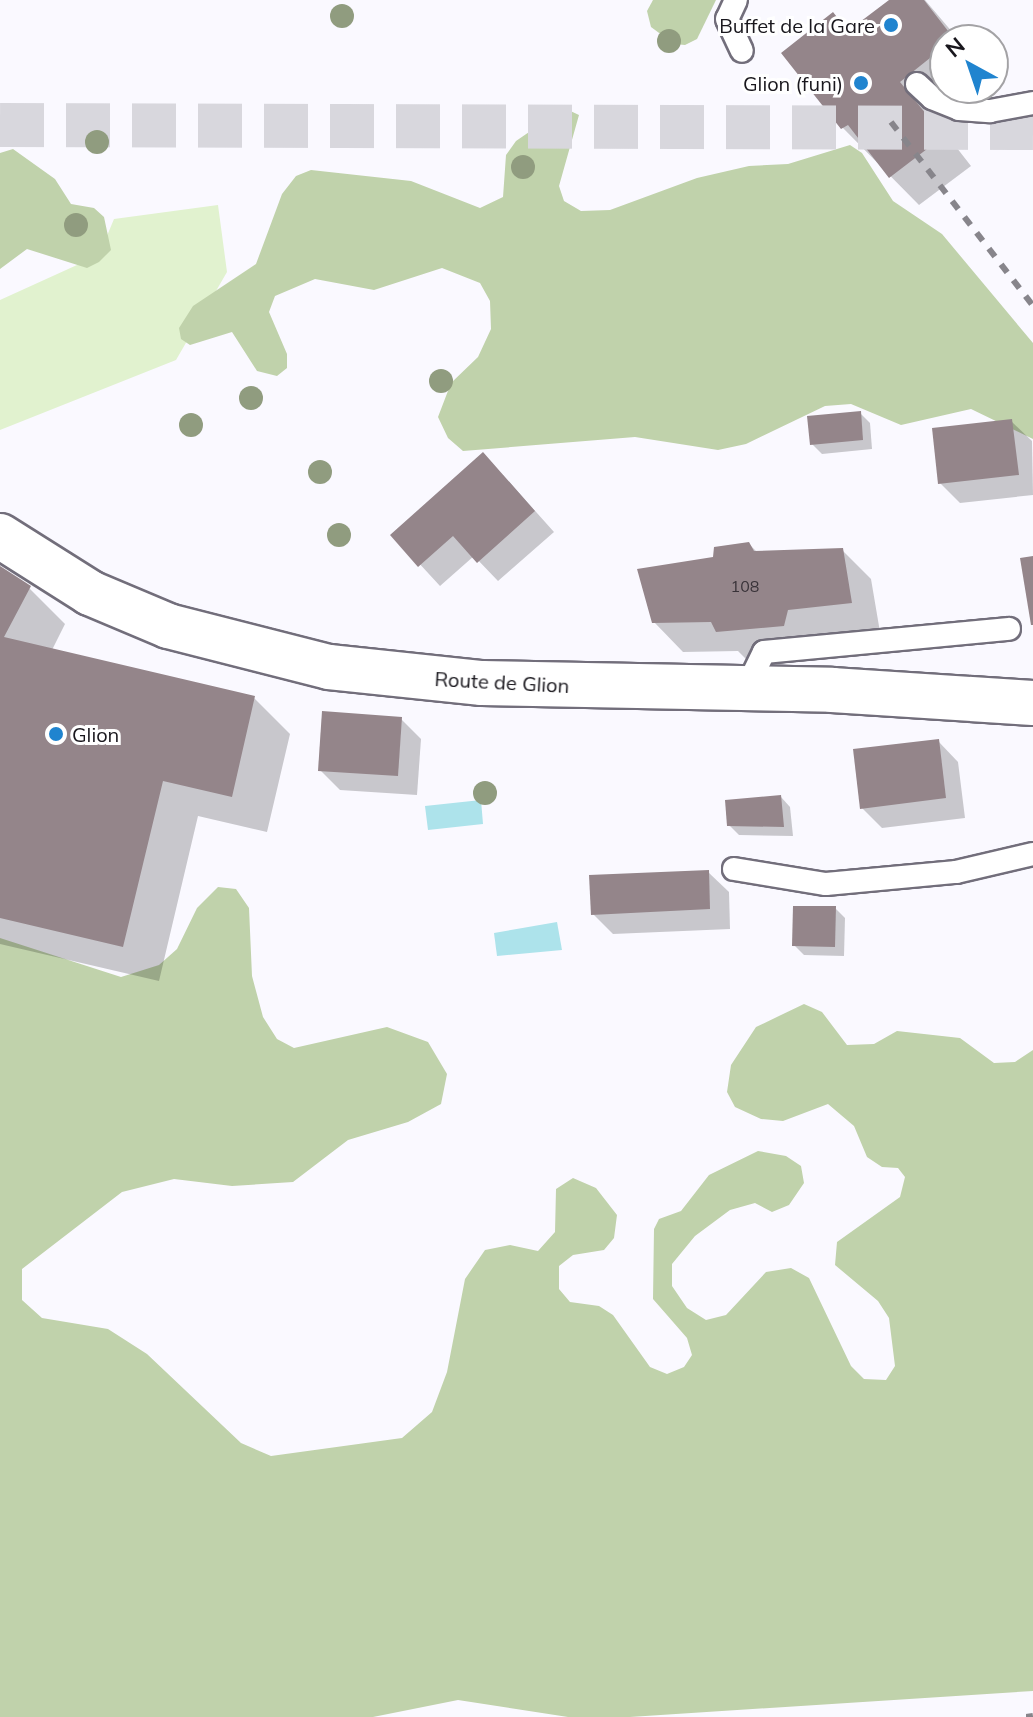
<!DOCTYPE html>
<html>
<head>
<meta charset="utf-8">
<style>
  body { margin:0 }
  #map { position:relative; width:1033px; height:1717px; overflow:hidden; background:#faf9ff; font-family:Mulish,sans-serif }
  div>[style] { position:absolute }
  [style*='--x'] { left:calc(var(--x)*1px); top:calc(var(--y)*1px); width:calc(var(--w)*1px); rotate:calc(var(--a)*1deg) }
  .green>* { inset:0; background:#e1f2cf }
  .forest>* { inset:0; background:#c0d2ab }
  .water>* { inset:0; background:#ade3eb }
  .shadow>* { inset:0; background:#0003 }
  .building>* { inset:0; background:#94858a }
  .highway-tunnel>* { height:44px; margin-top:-22px; transform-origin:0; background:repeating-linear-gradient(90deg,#d8d7dd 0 44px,transparent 0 66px) }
  .roads { filter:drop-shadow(2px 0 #726e7b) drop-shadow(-2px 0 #726e7b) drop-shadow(0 2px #726e7b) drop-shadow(0 -2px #726e7b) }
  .lane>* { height:22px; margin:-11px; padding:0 11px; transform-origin:11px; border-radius:11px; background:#fff }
  .secondary>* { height:44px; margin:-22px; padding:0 22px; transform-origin:22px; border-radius:22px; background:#fff }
  .rail>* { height:6px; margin-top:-3px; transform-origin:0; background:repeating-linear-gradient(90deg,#87858b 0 10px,transparent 0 20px) }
  .trees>* { width:24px; height:24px; margin:-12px; border-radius:50%; background:#909c7f }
  .dots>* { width:22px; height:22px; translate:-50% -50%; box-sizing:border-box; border:4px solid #fff; border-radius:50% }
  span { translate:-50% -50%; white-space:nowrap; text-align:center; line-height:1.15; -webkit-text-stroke:6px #fff; paint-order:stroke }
  .number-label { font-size:16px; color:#383238 }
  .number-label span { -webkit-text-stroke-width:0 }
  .poi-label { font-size:20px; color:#19171d }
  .right { translate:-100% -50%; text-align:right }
  .left { translate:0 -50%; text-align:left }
  .street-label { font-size:20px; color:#19171d }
  .north { position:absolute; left:929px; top:24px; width:80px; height:80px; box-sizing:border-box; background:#fff; border:2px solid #a3a2a5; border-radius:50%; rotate:320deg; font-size:22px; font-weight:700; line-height:32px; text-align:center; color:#19171d }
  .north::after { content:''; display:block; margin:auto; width:28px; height:36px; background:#2084cf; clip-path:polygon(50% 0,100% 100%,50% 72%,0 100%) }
</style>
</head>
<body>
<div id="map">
  <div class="green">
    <div style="clip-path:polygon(218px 205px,227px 272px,176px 360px,0 430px,0 300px,99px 255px,114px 219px)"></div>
  </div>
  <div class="forest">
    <div style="clip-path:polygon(653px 0,716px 0,697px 39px,685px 45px,674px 44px,651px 27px,647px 11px)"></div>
    <div style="clip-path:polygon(564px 108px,579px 115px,559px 186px,564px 201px,581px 211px,610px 210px,697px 178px,749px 166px,788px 164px,850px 145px,862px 153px,893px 201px,942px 234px,1033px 343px,1033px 439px,971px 409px,901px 425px,851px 404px,825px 406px,746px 444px,718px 450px,635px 437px,463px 451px,448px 438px,438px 417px,451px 383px,478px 357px,491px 329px,490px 301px,480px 283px,442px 268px,374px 290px,315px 279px,275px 296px,269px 312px,287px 354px,287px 368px,277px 376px,257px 371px,232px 332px,190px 345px,181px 339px,179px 328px,193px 306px,256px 264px,282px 194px,296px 176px,311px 170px,411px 181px,480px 208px,503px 197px,506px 155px,516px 141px)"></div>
    <div style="clip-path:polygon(13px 149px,55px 179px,71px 204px,94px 208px,104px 217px,111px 250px,99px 262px,87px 268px,27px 249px,0 269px,0 153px)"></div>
    <div style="clip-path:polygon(218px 887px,236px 889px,249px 908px,252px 976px,263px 1017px,277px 1039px,294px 1048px,387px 1027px,428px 1042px,447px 1074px,441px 1104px,408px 1122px,348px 1140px,293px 1182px,232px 1186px,174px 1179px,122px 1192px,22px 1269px,22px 1300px,42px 1318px,108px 1329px,147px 1354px,241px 1443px,271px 1456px,402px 1438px,432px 1412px,447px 1372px,465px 1279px,485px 1250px,510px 1245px,538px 1251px,555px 1232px,556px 1189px,573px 1178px,596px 1188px,617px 1215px,614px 1238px,604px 1250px,573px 1255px,559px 1266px,559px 1289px,570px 1302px,599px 1306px,613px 1315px,650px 1367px,667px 1374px,684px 1367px,692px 1355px,687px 1338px,653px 1299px,654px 1229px,659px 1219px,681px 1211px,709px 1175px,758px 1151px,786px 1156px,801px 1166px,804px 1183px,789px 1205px,772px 1212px,755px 1203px,730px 1210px,695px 1236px,672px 1264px,672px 1286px,687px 1308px,706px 1320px,726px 1315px,766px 1272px,791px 1268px,809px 1278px,851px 1366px,864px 1379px,886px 1380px,895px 1366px,889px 1318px,878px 1301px,835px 1265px,837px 1242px,900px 1197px,905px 1177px,898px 1168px,882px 1167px,867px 1157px,854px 1126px,828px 1104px,783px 1121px,761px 1119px,735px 1107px,727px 1092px,731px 1065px,756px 1027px,804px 1004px,822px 1012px,847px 1045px,874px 1044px,897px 1031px,960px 1038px,994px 1063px,1015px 1062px,1033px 1050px,1033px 1691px,630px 1717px,568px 1717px,458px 1700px,373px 1717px,0 1717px,0 938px,121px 977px,159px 965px,177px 949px,197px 908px)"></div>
  </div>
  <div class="water">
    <div style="clip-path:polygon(481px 800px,483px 824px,428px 830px,425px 806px)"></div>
    <div style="clip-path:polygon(557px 922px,562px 950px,497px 956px,494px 933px)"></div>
  </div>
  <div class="shadow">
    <div style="clip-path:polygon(892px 0,925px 0,959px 40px,945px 40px,945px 88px,957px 88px,928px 111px,971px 166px,919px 205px,843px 128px,833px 15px,851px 32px)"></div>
    <div style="clip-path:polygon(860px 413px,870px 423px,872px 449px,822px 454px,812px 444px)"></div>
    <div style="clip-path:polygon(1011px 421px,1032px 441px,1033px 495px,960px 503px,940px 483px)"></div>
    <div style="clip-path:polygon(503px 475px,554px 532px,498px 581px,474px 556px,440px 586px,393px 535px)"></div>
    <div style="clip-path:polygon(749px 544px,758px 553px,842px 550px,871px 579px,880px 632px,812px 654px,747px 660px,738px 651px,683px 652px,654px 622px,715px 559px)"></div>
    <div style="clip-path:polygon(0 569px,29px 588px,65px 624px,52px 650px,254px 698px,290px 734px,267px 832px,198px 816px,159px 981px,0 944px)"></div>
    <div style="clip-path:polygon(401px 719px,421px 739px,417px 795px,340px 790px,320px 770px)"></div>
    <div style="clip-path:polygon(938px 741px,958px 762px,965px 818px,882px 828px,862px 808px)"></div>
    <div style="clip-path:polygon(781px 797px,790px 807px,793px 836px,739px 835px,729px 825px)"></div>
    <div style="clip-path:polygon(708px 872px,729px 892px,730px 929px,613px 934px,593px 914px)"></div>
    <div style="clip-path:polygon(835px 908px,845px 918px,844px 956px,804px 955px,794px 945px)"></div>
  </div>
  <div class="building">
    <div style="clip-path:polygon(889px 0,924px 0,955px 40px,945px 40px,945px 46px,900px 82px,944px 136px,889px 178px,848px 125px,841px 129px,781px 53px,833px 12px,848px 31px)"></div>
    <div style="clip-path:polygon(861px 411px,863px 440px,810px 445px,807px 416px)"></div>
    <div style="clip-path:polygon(1012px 419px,1019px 475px,938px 484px,932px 428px)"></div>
    <div style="clip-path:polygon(483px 452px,535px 511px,477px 563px,453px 536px,418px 567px,390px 535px)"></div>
    <div style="clip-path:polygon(749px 542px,754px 551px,843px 548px,852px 603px,788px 610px,784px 626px,716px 632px,711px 622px,652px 623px,637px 569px,713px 557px,714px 547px)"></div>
    <div style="clip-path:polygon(1033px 556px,1033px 625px,1031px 625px,1020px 558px)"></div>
    <div style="clip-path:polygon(0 566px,31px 586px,4px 637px,255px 696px,232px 797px,163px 781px,123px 947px,0 918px)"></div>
    <div style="clip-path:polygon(322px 711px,402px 717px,398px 776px,318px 771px)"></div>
    <div style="clip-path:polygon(939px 739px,946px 798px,860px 809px,853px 749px)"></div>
    <div style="clip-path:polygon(781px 795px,784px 827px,727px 826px,725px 800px)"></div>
    <div style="clip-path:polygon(709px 870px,710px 909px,591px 915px,589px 875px)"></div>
    <div style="clip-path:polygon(793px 906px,836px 906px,835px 947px,792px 946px)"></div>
  </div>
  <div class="highway-tunnel">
    <div style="--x:0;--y:125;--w:1033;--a:0.17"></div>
  </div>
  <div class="roads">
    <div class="lane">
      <div style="--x:736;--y:0;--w:21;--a:115"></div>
      <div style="--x:727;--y:19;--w:35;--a:65"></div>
      <div style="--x:917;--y:84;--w:21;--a:43"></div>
      <div style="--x:932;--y:98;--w:29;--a:22"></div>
      <div style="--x:959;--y:109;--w:31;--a:4"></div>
      <div style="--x:990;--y:111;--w:44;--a:-10.5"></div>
      <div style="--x:746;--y:689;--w:41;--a:-64.1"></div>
      <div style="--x:764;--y:652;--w:246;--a:-5.4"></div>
      <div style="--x:734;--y:869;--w:93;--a:9.3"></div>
      <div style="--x:826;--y:884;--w:131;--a:-5.3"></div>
      <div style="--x:956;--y:872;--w:79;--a:-13.2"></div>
    </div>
    <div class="secondary">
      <div style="--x:0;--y:536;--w:107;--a:32.3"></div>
      <div style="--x:90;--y:593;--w:85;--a:22.9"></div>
      <div style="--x:168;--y:626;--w:166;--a:14.3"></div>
      <div style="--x:329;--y:667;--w:154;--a:6"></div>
      <div style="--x:482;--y:683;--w:350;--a:1.1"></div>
      <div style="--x:832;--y:690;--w:201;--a:3.7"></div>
    </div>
  </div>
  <div class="rail">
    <div style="--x:891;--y:122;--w:232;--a:52.3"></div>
    <div style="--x:1026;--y:1717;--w:7;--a:-8"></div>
  </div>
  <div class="trees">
    <div style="left:342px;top:16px"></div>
    <div style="left:669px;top:41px"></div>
    <div style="left:97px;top:142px"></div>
    <div style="left:523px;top:167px"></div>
    <div style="left:76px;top:225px"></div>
    <div style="left:441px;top:381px"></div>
    <div style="left:251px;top:398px"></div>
    <div style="left:191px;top:425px"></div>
    <div style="left:320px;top:472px"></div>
    <div style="left:339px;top:535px"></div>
    <div style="left:485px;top:793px"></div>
  </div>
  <div class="dots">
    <div style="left:891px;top:25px;background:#2084cf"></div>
    <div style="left:861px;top:83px;background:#2084cf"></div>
    <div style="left:56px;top:734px;background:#2084cf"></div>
  </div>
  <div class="number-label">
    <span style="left:745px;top:586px">108</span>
  </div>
  <div class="poi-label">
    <span class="right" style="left:875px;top:25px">Buffet de la Gare</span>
    <span class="right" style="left:843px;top:83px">Glion (funi)</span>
    <span class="left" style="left:72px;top:734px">Glion</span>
  </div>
  <div class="street-label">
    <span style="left:502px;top:682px;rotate:3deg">Route de Glion</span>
  </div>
  <div class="north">N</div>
</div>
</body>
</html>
